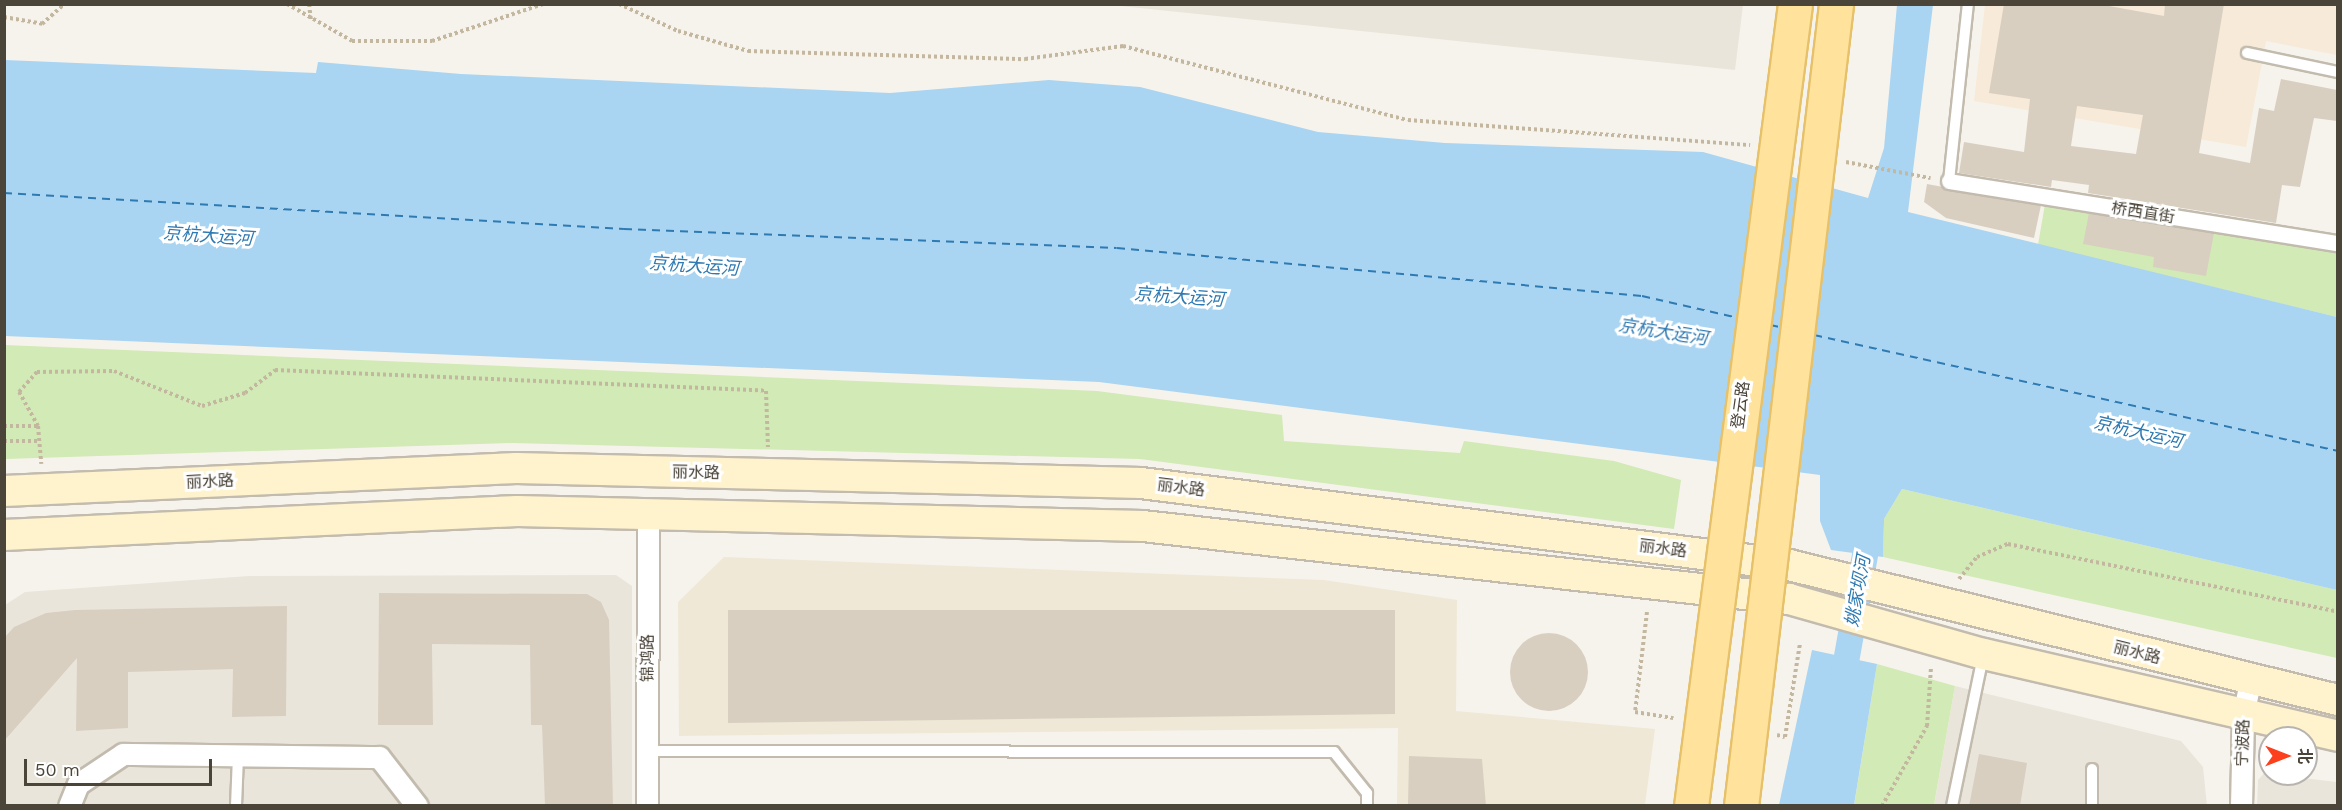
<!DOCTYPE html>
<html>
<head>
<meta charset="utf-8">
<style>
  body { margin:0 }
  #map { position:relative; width:2342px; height:810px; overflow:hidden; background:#f6f3ec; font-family:"Work Sans","Noto Sans SC",sans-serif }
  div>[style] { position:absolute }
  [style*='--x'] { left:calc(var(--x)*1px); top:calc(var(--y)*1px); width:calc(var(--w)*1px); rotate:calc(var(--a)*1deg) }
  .residential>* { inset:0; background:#eae5da }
  .commercial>* { inset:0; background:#f7ead8 }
  .education>* { inset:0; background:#efe8d6 }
  .green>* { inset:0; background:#d2eab5 }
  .water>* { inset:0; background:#a9d4f2 }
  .canal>* { height:26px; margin:-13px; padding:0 13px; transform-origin:13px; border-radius:13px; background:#a9d4f2 }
  .ferry>* { height:1.5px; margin-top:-0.75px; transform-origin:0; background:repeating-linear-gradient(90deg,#2e7ab2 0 8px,transparent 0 14px) }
  .building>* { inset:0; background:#d8cfc1 }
  .round { border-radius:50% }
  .path>* { height:4px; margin-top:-2px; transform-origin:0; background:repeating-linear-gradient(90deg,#c4b79f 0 3px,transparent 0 6px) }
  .roads { filter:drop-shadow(2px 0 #c2bbae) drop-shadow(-2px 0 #c2bbae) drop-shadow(0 2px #c2bbae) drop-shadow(0 -2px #c2bbae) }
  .service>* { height:10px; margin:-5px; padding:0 5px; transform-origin:5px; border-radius:5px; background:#fff }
  .pedestrian>* { height:15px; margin:-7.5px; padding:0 7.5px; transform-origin:7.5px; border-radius:7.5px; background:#fff }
  .minor>* { height:21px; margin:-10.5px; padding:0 10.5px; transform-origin:10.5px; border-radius:10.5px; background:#fff }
  .secondary>* { height:30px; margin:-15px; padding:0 15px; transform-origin:15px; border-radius:15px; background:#fff3cd }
  .bridges { filter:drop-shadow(2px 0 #e6c16a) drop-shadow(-2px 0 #e6c16a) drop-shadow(0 2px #e6c16a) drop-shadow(0 -2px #e6c16a) }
  .primary-bridge>* { height:33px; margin:-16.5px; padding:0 16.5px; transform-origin:16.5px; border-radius:16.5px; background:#ffe39c }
  span { translate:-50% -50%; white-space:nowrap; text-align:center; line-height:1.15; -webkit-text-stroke:6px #fff; paint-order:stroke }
  .street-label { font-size:16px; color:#4b4439 }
  .water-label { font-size:18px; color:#2e7ab2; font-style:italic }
  .frame { position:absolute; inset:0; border:6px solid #4b4439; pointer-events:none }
  .north { position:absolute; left:2258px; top:726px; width:60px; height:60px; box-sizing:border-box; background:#fff; border:2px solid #b7b4b0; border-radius:50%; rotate:90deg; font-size:16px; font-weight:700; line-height:24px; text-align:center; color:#4b4439 }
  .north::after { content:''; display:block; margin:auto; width:21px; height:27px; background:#fc3f1d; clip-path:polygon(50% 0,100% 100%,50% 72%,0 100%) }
  .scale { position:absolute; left:24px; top:759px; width:188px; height:27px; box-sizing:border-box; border:3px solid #4b4439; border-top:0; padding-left:8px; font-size:18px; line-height:21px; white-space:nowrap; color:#4b4439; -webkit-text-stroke:4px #fff; paint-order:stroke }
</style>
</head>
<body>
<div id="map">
  <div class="residential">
    <div style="clip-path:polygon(1111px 5px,1743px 5px,1735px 70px)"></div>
    <div style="clip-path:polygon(616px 575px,632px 586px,632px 805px,5px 806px,5px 605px,25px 592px,249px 576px)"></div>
    <div style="clip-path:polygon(1955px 686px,2181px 741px,2203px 767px,2207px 806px,1934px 806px)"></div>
    <div style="clip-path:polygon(2269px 768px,2270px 774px,2337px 782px,2337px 805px,2257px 805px,2258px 780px)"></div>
  </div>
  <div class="commercial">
    <div style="clip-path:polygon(1985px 5px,2337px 5px,2337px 55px,2266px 41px,2246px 147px,1974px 101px)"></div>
  </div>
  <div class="education">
    <div style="clip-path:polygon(724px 557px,1324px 580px,1457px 600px,1456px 711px,1655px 729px,1645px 805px,1397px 805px,1398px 728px,679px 736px,678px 602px)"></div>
  </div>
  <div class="green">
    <div style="clip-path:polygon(2046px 198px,2337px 243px,2337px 317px,2038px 245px)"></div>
    <div style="clip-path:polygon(5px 345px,1097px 391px,1282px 415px,1284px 441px,1460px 453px,1464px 441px,1614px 461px,1681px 480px,1674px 529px,1140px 459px,512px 443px,5px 459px)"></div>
    <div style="clip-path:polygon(1902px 489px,2337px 590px,2337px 658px,1883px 557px,1884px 519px)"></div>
    <div style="clip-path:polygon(1877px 664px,1955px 686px,1934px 805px,1854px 806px)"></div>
  </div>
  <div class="water">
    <div style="clip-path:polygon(1897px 5px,1933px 5px,1908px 212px,2337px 317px,2337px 590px,1902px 489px,1884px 519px,1883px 557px,1831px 550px,1820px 521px,1820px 475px,1099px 382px,5px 336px,5px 60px,316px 73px,318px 62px,461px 74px,890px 93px,1049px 80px,1140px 87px,1318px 132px,1445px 143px,1703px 152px,1868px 198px,1884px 148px)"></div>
    <div style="clip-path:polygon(1812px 650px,1877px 664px,1854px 805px,1779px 805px)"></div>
  </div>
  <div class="canal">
    <div style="--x:1841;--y:690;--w:171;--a:-79.9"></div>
  </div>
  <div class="ferry">
    <div style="--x:4;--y:193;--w:621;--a:3.32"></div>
    <div style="--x:624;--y:229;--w:493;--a:2.2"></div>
    <div style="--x:1117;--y:248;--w:527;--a:5.22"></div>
    <div style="--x:1642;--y:296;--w:99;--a:12.8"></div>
    <div style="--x:1770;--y:325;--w:10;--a:11"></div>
    <div style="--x:1814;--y:335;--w:537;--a:12.48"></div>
  </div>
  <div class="building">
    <div style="clip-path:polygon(evenodd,2004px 4px,2098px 4px,2164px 16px,2165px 4px,2224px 4px,2199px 153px,2250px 163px,2259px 108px,2274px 111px,2281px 79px,2337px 90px,2337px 121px,2314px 118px,2300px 187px,2282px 185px,2276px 223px,2088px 193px,2089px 185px,2052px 180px,2051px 187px,1959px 173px,1964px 142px,2024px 152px,2030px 99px,1989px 93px,2004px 4px,2077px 106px,2143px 115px,2136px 154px,2071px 146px,2077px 106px)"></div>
    <div style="clip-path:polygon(1927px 184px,2041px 205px,2034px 238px,1946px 218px,1924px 202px)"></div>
    <div style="clip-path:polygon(2089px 213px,2214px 233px,2206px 276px,2153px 267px,2154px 257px,2083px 244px)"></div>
    <div style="clip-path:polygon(379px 593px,587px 594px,601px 602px,609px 620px,613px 806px,545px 806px,542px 725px,531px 725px,530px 645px,432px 644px,433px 725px,378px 725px)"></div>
    <div style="clip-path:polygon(287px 606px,286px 716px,232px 717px,233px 669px,128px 672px,128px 728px,76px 731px,77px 658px,4px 741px,4px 638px,14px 627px,46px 613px,75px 610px)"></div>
    <div style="clip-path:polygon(728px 610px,1395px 610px,1395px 714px,728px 723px)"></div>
    <div class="round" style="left:1510px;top:633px;width:78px;height:78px"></div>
    <div style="clip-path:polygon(1979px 754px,2027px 763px,2020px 806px,1969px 806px)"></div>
    <div style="clip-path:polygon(1409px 756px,1482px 759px,1486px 806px,1408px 806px)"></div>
  </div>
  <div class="path">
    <div style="--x:287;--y:4;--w:75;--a:29.6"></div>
    <div style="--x:352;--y:41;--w:80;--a:0"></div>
    <div style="--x:432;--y:41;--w:117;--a:-18.4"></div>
    <div style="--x:309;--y:4;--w:17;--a:83"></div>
    <div style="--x:619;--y:4;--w:65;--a:24.6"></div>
    <div style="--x:678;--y:31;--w:73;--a:15.9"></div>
    <div style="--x:748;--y:51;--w:277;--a:1.7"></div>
    <div style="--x:1025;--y:59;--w:99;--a:-7.6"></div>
    <div style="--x:1123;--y:46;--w:294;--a:14.6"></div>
    <div style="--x:1408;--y:120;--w:343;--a:4.2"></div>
    <div style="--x:4;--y:17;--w:39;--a:10"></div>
    <div style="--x:42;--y:24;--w:30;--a:-42"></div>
    <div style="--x:1846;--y:162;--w:86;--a:10.8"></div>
    <div style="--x:4;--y:426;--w:34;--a:0"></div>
    <div style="--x:38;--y:426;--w:39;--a:-119"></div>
    <div style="--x:19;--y:392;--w:27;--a:-48"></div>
    <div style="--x:37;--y:372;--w:77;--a:-0.7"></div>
    <div style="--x:114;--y:371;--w:95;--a:21.7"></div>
    <div style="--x:202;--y:406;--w:45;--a:-16.8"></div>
    <div style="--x:245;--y:393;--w:38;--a:-37"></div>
    <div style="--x:275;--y:370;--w:491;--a:2.4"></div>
    <div style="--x:766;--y:391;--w:56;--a:88"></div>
    <div style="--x:38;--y:426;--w:38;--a:85"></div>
    <div style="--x:4;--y:441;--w:35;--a:0"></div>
    <div style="--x:1959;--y:579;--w:28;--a:-51"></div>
    <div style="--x:1977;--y:557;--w:34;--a:-23"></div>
    <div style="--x:2008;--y:544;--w:337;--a:11.6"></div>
    <div style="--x:1647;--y:612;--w:101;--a:96.8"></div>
    <div style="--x:1635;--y:712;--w:39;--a:9"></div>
    <div style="--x:1777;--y:735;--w:8;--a:14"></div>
    <div style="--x:1785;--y:737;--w:95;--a:-80.9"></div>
    <div style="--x:1882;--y:806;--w:92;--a:-60.6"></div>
    <div style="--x:1927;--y:726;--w:59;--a:-86.1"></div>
  </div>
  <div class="roads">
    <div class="service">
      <div style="--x:2247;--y:53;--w:93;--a:11.8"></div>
      <div style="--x:1949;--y:181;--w:178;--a:-83.9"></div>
      <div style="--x:647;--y:751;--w:687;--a:0.08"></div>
      <div style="--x:1334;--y:752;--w:53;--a:51.2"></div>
      <div style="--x:1367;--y:793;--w:13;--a:90"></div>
      <div style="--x:2092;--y:769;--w:37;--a:90"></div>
      <div style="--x:236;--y:806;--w:50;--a:-87.7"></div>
      <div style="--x:1952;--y:806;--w:153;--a:-78.3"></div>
    </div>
    <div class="pedestrian">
      <div style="--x:1949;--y:181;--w:394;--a:9.1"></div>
    </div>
    <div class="minor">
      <div style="--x:69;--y:806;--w:24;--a:-68"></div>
      <div style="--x:78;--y:784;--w:54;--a:-33.7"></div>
      <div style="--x:123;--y:754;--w:256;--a:0.7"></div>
      <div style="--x:379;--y:757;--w:62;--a:52.2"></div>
      <div style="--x:647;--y:806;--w:295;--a:-89.8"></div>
      <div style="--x:2241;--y:806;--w:91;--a:-88.7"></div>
      <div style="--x:2243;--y:715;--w:35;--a:-78"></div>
    </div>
    <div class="secondary">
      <div style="--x:4;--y:491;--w:513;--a:-2.57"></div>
      <div style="--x:516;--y:468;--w:625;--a:1.37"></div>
      <div style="--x:1141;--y:483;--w:653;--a:7.21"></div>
      <div style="--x:1789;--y:565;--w:565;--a:13.82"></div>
      <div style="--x:4;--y:535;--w:514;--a:-2.68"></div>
      <div style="--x:517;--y:511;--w:626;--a:1.37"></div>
      <div style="--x:1143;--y:526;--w:650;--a:6.45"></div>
      <div style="--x:1789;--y:599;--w:203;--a:15.8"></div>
      <div style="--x:1984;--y:654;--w:363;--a:13"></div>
    </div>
  </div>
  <div class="bridges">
    <div class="primary-bridge">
      <div style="--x:1691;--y:806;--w:809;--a:-82.61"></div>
      <div style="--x:1741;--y:806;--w:808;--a:-83.24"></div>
    </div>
  </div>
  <div class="street-label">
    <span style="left:2143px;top:213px;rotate:9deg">桥西直街</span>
    <span style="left:1741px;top:405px;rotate:-82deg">登云路</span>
    <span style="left:696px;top:473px;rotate:1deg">丽水路</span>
    <span style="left:210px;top:482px;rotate:-3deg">丽水路</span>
    <span style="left:1181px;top:488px;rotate:7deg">丽水路</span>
    <span style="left:1663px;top:549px;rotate:7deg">丽水路</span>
    <span style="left:2137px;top:653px;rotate:14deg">丽水路</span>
    <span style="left:648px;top:658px;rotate:-90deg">锦鸿路</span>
    <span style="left:2243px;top:743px;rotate:-88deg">宁波路</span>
  </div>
  <div class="water-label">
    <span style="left:208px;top:236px;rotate:4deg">京杭大运河</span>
    <span style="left:694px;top:266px;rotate:4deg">京杭大运河</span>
    <span style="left:1179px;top:297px;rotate:4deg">京杭大运河</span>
    <span style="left:1663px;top:332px;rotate:9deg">京杭大运河</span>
    <span style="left:2138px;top:432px;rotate:13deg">京杭大运河</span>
    <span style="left:1858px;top:591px;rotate:-80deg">姚家坝河</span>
  </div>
  <div class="frame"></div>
  <div class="north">北</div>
  <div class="scale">50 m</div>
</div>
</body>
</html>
